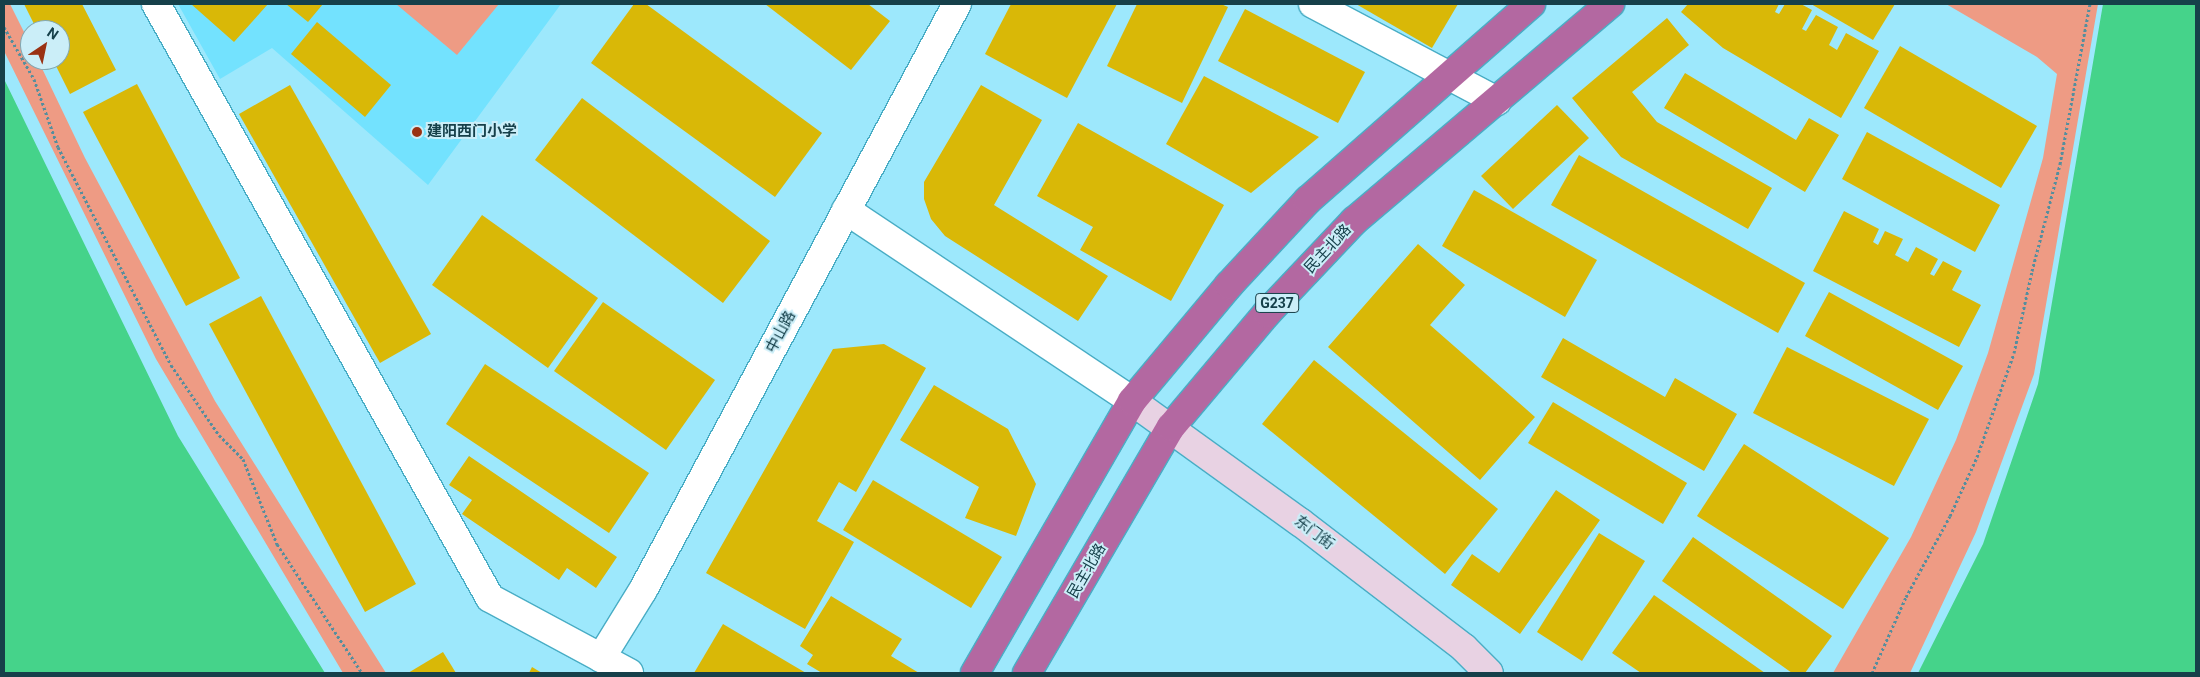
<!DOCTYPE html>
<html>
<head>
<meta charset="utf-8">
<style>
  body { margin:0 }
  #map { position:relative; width:2200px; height:677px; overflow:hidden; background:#9de8fc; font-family:Roboto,"Noto Sans SC",sans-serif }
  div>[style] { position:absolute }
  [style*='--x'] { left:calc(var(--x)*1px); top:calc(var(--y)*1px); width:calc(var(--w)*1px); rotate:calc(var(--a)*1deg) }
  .built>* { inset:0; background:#73e2fe }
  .green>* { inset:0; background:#ee9b84 }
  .water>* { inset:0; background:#45d38a }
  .building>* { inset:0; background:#d9b807 }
  .path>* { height:3px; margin-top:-1.5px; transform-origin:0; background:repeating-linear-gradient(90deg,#558e9d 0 2.5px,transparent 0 5px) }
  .roads { filter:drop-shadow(1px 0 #49adc5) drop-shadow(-1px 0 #49adc5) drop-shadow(0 1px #49adc5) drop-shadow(0 -1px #49adc5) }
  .street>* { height:28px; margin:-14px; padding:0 14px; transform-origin:14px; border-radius:14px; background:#fff }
  .secondary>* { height:28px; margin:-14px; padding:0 14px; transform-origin:14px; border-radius:14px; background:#e8d2e3 }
  .highway>* { height:28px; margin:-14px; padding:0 14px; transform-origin:14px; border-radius:14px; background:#b368a1 }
  .dots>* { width:14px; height:14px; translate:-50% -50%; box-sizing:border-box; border:2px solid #cbeef8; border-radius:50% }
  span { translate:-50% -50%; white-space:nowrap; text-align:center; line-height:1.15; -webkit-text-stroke:4px #cbeef8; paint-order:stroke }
  .shield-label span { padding:1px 4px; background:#cbeef8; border:1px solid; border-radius:4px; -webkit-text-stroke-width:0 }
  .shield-label { font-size:14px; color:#16404a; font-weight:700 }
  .poi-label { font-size:15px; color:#16404a; font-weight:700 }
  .left { translate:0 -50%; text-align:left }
  .street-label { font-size:15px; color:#16404a }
  .frame { position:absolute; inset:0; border:5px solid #16404a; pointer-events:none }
  .north { position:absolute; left:20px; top:20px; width:50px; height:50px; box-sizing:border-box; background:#cbeef8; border:1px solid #83a8b2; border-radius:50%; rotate:34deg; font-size:14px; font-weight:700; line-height:20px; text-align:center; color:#16404a }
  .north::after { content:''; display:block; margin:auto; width:18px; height:22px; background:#9a3213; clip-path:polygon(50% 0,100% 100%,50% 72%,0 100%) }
</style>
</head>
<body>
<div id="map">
  <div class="built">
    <div style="clip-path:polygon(178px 4px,561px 4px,428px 185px,272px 48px,220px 79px)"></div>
  </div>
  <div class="green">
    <div style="clip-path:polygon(4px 4px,10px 4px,30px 44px,30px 60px,38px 60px,85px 158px,215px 401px,386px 673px,343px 673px,156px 359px,4px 51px)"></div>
    <div style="clip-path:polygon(396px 4px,499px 4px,457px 55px)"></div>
    <div style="clip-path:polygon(1946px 4px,2098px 4px,2034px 374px,1976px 532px,1910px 673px,1833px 673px,1911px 537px,1956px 440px,1988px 353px,2043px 158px,2057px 74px,2037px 57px)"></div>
  </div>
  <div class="water">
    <div style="clip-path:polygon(2103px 4px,2196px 4px,2196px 673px,1918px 673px,1983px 544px,2038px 384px)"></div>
    <div style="clip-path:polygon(4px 79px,178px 436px,325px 673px,4px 673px)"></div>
  </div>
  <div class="building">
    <div style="clip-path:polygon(24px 4px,82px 4px,116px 70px,70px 94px,53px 60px,60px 60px,60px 30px,37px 30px)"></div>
    <div style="clip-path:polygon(191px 4px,268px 4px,234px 42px)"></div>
    <div style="clip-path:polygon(286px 4px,323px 4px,308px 22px)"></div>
    <div style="clip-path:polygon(634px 4px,646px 4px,822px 133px,775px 197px,591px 63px)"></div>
    <div style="clip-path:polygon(765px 4px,868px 4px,890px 21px,851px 70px)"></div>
    <div style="clip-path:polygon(1011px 4px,1117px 4px,1067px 98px,985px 54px)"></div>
    <div style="clip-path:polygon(1137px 4px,1221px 4px,1228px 7px,1182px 103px,1107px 66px)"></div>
    <div style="clip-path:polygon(1356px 4px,1458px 4px,1432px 48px)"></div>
    <div style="clip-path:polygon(1688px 4px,1779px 4px,1775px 12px,1779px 14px,1785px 4px,1801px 4px,1812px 10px,1802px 29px,1806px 31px,1816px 15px,1838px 27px,1829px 45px,1837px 50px,1846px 33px,1879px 51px,1841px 118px,1723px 48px,1681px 12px)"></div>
    <div style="clip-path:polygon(1811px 4px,1895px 4px,1873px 40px)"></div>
    <div style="clip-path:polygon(1245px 9px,1365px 72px,1338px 123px,1218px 61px)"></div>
    <div style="clip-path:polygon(1667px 18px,1689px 45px,1632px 92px,1657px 122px,1772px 188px,1748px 229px,1621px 157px,1572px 98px)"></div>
    <div style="clip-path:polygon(317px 22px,391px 85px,365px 117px,291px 54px)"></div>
    <div style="clip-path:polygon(1900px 46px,2037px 126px,2001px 188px,1864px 108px)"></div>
    <div style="clip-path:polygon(1685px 73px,1796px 140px,1809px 118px,1839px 135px,1805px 192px,1664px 108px)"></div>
    <div style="clip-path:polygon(1204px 76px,1319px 137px,1251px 193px,1166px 144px)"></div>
    <div style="clip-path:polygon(137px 84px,240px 278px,186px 306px,83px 112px)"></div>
    <div style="clip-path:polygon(290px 85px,431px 334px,380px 363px,239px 114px)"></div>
    <div style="clip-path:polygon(981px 85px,1042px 120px,994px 205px,1108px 276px,1078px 321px,945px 236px,931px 219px,924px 199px,924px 182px)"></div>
    <div style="clip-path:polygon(582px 98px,770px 241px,723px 303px,535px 160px)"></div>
    <div style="clip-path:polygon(1557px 105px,1589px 138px,1513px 209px,1481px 176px)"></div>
    <div style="clip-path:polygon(1078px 123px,1224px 205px,1171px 301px,1080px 250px,1093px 227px,1037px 196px)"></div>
    <div style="clip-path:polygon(1867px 132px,2000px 205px,1975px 252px,1842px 179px)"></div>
    <div style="clip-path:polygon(1579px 155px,1805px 283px,1778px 333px,1551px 205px)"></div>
    <div style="clip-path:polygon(1474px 190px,1597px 260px,1565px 317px,1442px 246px)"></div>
    <div style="clip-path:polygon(1844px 211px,1879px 229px,1873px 242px,1878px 245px,1885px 231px,1903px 239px,1895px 255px,1908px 262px,1916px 247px,1938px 259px,1930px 274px,1934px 276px,1943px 261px,1962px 271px,1952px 290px,1981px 305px,1959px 347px,1813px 271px)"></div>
    <div style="clip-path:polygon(482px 215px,598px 298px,548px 368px,432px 285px)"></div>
    <div style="clip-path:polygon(1418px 244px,1465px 285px,1430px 325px,1535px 417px,1480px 480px,1328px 347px)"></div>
    <div style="clip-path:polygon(1829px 292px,1963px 366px,1938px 410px,1805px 336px)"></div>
    <div style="clip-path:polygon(261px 296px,416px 584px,365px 612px,209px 324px)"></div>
    <div style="clip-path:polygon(603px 302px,715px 380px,666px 450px,554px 371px)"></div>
    <div style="clip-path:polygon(1563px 338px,1665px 397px,1675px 378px,1737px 414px,1704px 471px,1541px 377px)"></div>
    <div style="clip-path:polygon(884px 344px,926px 368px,856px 492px,839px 482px,817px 521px,854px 542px,805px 629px,706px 573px,833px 349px)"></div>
    <div style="clip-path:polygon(1787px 347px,1929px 419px,1894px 486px,1753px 413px)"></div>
    <div style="clip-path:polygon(1314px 360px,1498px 509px,1445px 574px,1262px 424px)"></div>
    <div style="clip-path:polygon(485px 364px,649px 473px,609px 533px,446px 424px)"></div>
    <div style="clip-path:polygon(934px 385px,1008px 429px,1036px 484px,1016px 536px,965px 518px,979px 487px,900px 440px)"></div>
    <div style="clip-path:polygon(1553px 402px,1687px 483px,1663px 524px,1528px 443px)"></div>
    <div style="clip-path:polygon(1744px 444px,1889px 538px,1843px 609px,1697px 516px)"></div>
    <div style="clip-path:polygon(469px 456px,617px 557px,596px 588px,567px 568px,559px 580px,462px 514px,472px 500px,449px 485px)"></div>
    <div style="clip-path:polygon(873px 480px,1002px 557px,971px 608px,843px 530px)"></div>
    <div style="clip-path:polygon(1556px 490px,1600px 520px,1520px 634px,1451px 585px,1472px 554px,1499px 573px)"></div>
    <div style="clip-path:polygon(1599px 533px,1645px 561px,1582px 661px,1537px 632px)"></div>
    <div style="clip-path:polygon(1693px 537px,1832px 636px,1805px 673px,1792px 673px,1662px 581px)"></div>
    <div style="clip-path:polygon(1654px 595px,1765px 673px,1641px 673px,1612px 653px)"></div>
    <div style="clip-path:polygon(831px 596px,902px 639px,891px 656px,919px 673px,822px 673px,807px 664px,813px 655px,800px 646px)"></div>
    <div style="clip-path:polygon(723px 624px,806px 673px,694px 673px)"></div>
    <div style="clip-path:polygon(443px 652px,456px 673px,408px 673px)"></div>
    <div style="clip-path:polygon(532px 667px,542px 673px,529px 673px)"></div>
  </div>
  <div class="path">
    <div style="--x:4;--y:27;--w:60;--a:60"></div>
    <div style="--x:34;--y:79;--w:72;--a:70.6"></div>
    <div style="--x:58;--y:147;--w:246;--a:62.6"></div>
    <div style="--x:171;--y:365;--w:85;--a:55.6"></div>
    <div style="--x:219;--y:435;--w:34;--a:45"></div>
    <div style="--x:243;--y:459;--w:92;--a:68.2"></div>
    <div style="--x:277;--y:544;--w:154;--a:56.6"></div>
    <div style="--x:1872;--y:673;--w:83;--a:-65.9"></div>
    <div style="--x:1906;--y:597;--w:92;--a:-61.5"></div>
    <div style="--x:1950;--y:516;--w:65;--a:-65.4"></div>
    <div style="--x:1977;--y:457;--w:110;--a:-70.4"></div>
    <div style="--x:2014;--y:353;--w:84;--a:-77.6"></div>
    <div style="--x:2032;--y:271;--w:111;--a:-75.3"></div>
    <div style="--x:2060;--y:164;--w:163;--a:-79.4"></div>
  </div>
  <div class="roads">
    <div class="street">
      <div style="--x:156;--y:4;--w:681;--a:60.65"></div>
      <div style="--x:490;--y:598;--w:158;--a:28.3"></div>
      <div style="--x:1313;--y:4;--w:208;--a:27.8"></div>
      <div style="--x:846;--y:210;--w:344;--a:33.7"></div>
      <div style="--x:601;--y:658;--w:80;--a:-58.3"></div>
      <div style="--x:643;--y:590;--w:665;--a:-61.82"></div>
    </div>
    <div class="secondary">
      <div style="--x:1132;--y:401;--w:207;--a:35.8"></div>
      <div style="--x:1300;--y:522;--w:207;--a:37.5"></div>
      <div style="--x:1464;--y:648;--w:35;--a:45"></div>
    </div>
    <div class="highway">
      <div style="--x:975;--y:673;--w:314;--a:-60"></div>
      <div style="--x:1132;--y:401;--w:151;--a:-50.1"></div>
      <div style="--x:1229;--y:285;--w:116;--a:-47.1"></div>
      <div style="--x:1308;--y:200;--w:297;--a:-41.3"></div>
      <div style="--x:1027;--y:673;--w:285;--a:-59.7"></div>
      <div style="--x:1171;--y:427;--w:149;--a:-49.9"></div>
      <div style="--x:1267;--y:313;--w:127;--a:-46.6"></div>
      <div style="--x:1354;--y:221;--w:336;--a:-40.3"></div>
    </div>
  </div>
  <div class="dots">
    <div style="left:417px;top:132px;background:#9a3213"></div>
  </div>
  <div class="shield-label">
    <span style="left:1277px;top:303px">G237</span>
  </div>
  <div class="poi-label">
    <span class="left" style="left:427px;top:132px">建阳西门小学</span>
  </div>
  <div class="street-label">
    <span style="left:1328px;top:249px;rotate:-47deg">民主北路</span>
    <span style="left:781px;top:332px;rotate:-62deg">中山路</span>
    <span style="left:1314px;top:533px;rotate:37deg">东门街</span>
    <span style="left:1087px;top:571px;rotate:-60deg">民主北路</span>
  </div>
  <div class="frame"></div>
  <div class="north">N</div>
</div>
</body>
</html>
